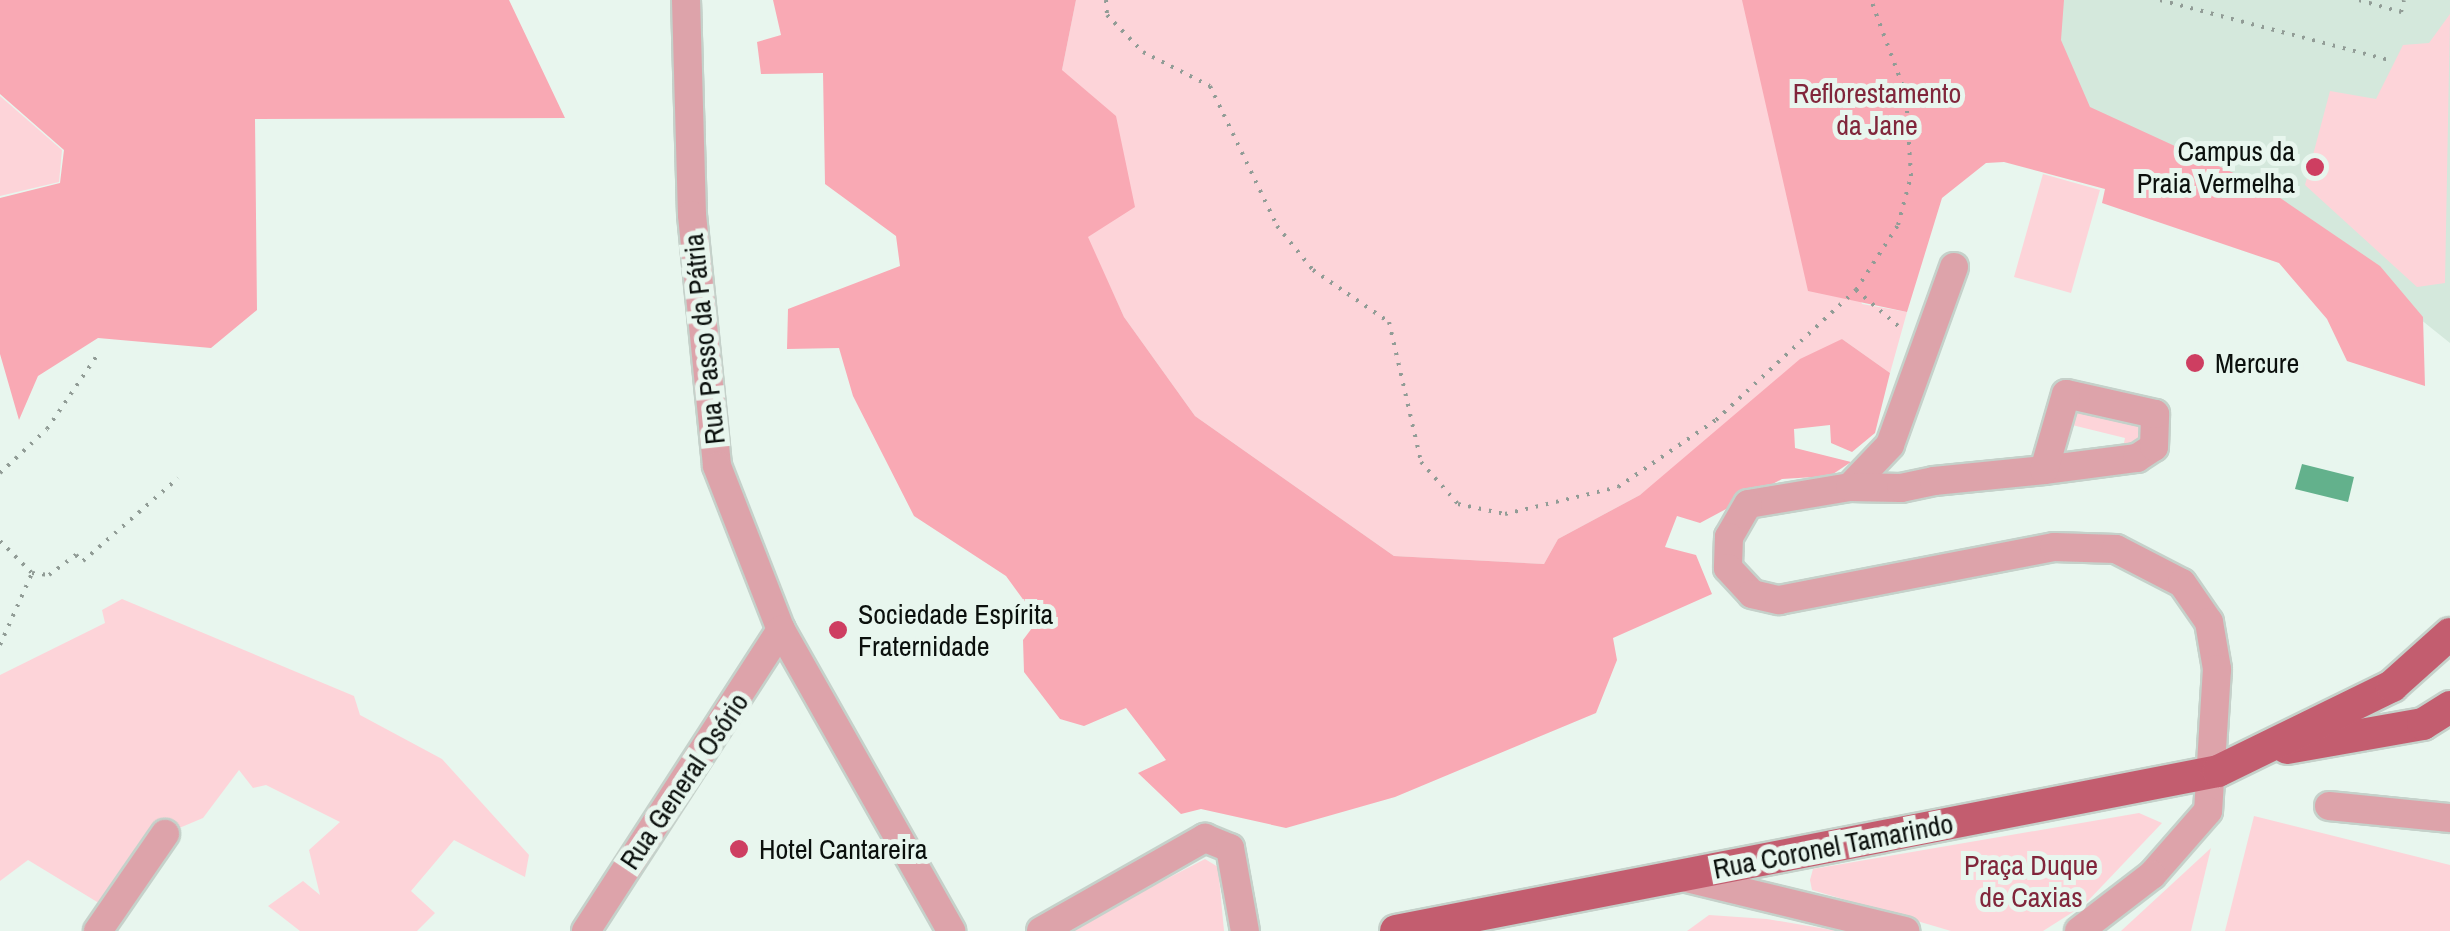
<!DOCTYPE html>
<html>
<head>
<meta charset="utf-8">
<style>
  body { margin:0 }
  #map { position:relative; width:2450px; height:931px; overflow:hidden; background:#e8f6ee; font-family:"Archivo Narrow",sans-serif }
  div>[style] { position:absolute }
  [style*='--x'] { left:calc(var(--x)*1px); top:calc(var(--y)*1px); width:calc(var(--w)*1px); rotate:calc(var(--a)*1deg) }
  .built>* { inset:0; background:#d4e8dc }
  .green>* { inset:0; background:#fdd4d9 }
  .forest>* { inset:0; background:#f9a9b4 }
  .water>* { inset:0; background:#63b18c }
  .path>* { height:4px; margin-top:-2px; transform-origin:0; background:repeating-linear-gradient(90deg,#919c96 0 2.5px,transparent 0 10.5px) }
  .roads { filter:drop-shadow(2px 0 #c5d1ca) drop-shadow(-2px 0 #c5d1ca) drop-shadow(0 2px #c5d1ca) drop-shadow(0 -2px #c5d1ca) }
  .minor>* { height:28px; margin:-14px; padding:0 14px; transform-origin:14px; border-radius:14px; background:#dda3aa }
  .major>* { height:32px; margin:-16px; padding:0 16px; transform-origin:16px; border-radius:16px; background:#c35d6f }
  .dots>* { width:28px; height:28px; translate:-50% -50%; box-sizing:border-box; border:5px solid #e8f6ee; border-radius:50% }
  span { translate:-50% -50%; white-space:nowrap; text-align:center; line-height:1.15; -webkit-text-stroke:10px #e8f6ee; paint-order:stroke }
  .park-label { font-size:28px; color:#81263b }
  .poi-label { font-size:28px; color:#0b100d }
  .right { translate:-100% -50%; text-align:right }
  .left { translate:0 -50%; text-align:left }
  .street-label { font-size:28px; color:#0b100d }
</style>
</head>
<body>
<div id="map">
  <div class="built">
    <div style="clip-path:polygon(1204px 0,2450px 0,2450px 343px,2299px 222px,1985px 112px)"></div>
  </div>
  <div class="green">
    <div style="clip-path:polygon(1076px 0,1742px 0,1862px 304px,1907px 312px,1890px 373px,1842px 339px,1640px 495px,1558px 539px,1544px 564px,1394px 556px,1195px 416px,1124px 317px,1087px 237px,1062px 70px)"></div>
    <div style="clip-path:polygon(2450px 14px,2445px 283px,2417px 287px,2305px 185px,2330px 91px,2376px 99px,2403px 45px,2429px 43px)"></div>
    <div style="clip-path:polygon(0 96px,62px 150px,59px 182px,0 196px)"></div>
    <div style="clip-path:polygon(2043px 174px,2100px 190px,2071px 293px,2014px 277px)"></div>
    <div style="clip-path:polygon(2065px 406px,2139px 419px,2144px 434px,2123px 448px,2125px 438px,2072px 425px,2069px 435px)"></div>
    <div style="clip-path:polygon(122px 599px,354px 696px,360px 715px,442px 759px,529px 855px,525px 877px,454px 840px,411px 891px,435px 913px,417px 931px,300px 931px,268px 906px,303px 881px,320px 895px,309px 850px,340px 822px,266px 785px,253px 788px,239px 770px,203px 818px,165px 834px,112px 911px,28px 860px,0 881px,0 675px,105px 623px,102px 610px)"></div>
    <div style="clip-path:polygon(2139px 813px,2162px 823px,2084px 905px,2043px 931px,1951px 931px,1812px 890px,1810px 880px,1813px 869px)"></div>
    <div style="clip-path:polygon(2254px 816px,2450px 865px,2450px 931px,2225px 931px)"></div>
    <div style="clip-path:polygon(2211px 848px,2191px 931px,2121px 931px)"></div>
    <div style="clip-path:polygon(1205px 859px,1218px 867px,1224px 931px,1066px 931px)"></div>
    <div style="clip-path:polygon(1709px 915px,1767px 919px,1838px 931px,1687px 931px)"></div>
  </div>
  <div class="forest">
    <div style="clip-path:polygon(0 0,509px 0,565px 118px,255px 119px,257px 310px,211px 348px,98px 338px,38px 376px,19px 420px,0 354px,0 198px,60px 183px,64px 150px,0 94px)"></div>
    <div style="clip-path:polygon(773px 0,1076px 0,1062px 70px,1116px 116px,1135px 207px,1088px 237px,1124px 317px,1195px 416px,1394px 556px,1544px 564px,1558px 539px,1640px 495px,1800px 359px,1842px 339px,1890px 373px,1875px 433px,1852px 452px,1831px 443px,1830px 425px,1794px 429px,1795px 448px,1851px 462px,1830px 476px,1782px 479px,1700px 523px,1677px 516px,1665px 547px,1696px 555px,1712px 594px,1613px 638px,1617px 660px,1596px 713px,1395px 797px,1286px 828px,1201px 809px,1181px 814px,1138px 773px,1166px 760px,1126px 708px,1084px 726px,1060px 719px,1024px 672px,1023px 640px,1038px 620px,1006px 576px,914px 516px,853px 396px,839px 348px,787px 349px,788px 309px,900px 266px,896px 236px,825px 184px,823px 73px,761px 74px,757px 42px,781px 35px)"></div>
    <div style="clip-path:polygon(1742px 0,2064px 0,2061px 40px,2090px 107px,2264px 187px,2380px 266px,2423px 317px,2425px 386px,2347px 361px,2327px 319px,2279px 263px,2102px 203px,2105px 189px,2004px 162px,1986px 163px,1942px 198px,1907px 312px,1808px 291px)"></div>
  </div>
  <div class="water">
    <div style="clip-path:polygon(2302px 464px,2354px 477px,2348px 502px,2295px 489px)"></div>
  </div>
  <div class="path">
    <div style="--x:1106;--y:0;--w:15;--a:86"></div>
    <div style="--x:1107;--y:15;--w:52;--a:45.8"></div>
    <div style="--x:1143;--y:52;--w:75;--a:26.9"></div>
    <div style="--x:1210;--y:86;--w:155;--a:64.4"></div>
    <div style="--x:1277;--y:226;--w:57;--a:50.7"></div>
    <div style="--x:1313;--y:270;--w:92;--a:34.4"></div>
    <div style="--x:1389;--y:322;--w:144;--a:77.1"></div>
    <div style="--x:1421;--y:462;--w:56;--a:48.6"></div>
    <div style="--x:1458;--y:504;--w:48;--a:12"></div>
    <div style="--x:1505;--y:514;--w:116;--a:-13.4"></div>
    <div style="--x:1618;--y:487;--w:119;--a:-34.4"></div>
    <div style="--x:1716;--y:420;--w:191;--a:-42.9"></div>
    <div style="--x:1856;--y:290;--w:62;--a:40.4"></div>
    <div style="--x:2160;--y:0;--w:236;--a:14.7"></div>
    <div style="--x:2359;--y:0;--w:44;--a:15.9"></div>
    <div style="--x:2401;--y:12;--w:12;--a:-76"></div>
    <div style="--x:1856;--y:290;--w:77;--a:-57.1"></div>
    <div style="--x:1898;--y:225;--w:51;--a:-75.1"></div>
    <div style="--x:1911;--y:176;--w:81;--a:-93.5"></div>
    <div style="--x:1906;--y:95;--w:101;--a:-110.2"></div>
    <div style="--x:0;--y:473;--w:64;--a:-43.1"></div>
    <div style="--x:47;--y:429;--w:94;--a:-55.8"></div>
    <div style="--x:0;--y:541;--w:45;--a:45"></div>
    <div style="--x:32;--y:573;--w:17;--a:7"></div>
    <div style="--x:49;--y:575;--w:34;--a:-37"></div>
    <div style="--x:76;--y:555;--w:9;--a:41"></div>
    <div style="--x:83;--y:561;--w:126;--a:-41.1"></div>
    <div style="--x:0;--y:645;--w:79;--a:-66"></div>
  </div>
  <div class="roads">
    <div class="minor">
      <div style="--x:686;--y:0;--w:215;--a:88.4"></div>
      <div style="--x:692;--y:215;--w:252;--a:84.3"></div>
      <div style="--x:717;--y:466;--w:176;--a:68.7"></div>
      <div style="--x:781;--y:630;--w:346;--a:60.5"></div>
      <div style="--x:1954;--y:267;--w:189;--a:109.8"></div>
      <div style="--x:1890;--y:445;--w:58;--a:133.6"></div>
      <div style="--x:1850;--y:487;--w:103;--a:170.5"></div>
      <div style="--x:1748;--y:504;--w:38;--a:120"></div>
      <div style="--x:1729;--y:537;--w:31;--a:92"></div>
      <div style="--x:1728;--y:568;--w:35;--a:47"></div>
      <div style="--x:1752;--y:594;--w:28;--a:13"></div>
      <div style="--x:1779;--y:600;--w:280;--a:-10.9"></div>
      <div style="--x:2054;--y:547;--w:62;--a:1.8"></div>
      <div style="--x:2116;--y:549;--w:74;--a:27.3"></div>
      <div style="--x:2182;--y:583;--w:47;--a:55.3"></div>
      <div style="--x:2209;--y:622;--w:48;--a:80.3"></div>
      <div style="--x:2217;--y:669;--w:142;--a:93.6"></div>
      <div style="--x:2208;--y:811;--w:85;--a:131.2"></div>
      <div style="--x:2152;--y:875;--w:92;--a:142.5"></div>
      <div style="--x:1850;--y:487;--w:51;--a:1.1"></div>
      <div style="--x:1901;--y:488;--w:34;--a:-12"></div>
      <div style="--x:1934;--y:481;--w:111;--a:-5.7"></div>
      <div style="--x:2044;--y:470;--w:94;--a:-7.4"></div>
      <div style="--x:2137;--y:458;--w:20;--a:-33"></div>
      <div style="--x:2154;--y:447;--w:33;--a:-88"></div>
      <div style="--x:2155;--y:414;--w:91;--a:-167.3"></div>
      <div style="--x:2066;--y:394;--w:79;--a:106.1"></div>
      <div style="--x:2329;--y:806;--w:122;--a:5.7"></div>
      <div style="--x:1678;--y:876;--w:234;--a:13.6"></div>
      <div style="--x:98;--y:931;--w:118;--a:-55.4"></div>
      <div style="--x:586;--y:931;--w:359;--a:-57.1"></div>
      <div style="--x:1041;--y:931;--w:189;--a:-29.6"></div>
      <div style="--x:1205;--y:838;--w:27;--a:22"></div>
      <div style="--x:1230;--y:848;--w:84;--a:79.8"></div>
    </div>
    <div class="major">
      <div style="--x:2287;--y:748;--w:138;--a:-10"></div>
      <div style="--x:2423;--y:724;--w:32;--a:-32"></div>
      <div style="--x:1396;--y:931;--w:837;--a:-11.01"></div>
      <div style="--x:2218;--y:771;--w:194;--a:-26"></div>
      <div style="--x:2392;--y:686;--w:78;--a:-41.9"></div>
    </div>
  </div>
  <div class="dots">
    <div style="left:2315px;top:167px;background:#ce3e61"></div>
    <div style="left:2195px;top:363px;background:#ce3e61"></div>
    <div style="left:838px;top:630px;background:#ce3e61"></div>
    <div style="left:739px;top:849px;background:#ce3e61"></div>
  </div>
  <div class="park-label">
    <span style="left:1877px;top:109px">Reflorestamento<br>da Jane</span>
    <span style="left:2031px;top:881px">Praça Duque<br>de Caxias</span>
  </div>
  <div class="poi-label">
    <span class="right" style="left:2295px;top:167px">Campus da<br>Praia Vermelha</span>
    <span class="left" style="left:2215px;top:363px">Mercure</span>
    <span class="left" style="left:858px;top:630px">Sociedade Espírita<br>Fraternidade</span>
    <span class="left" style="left:759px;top:849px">Hotel Cantareira</span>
  </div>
  <div class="street-label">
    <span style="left:704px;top:339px;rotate:-96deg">Rua Passo da Pátria</span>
    <span style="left:684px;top:781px;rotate:-56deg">Rua General Osório</span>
    <span style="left:1833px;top:846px;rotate:-11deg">Rua Coronel Tamarindo</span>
  </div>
</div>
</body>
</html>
